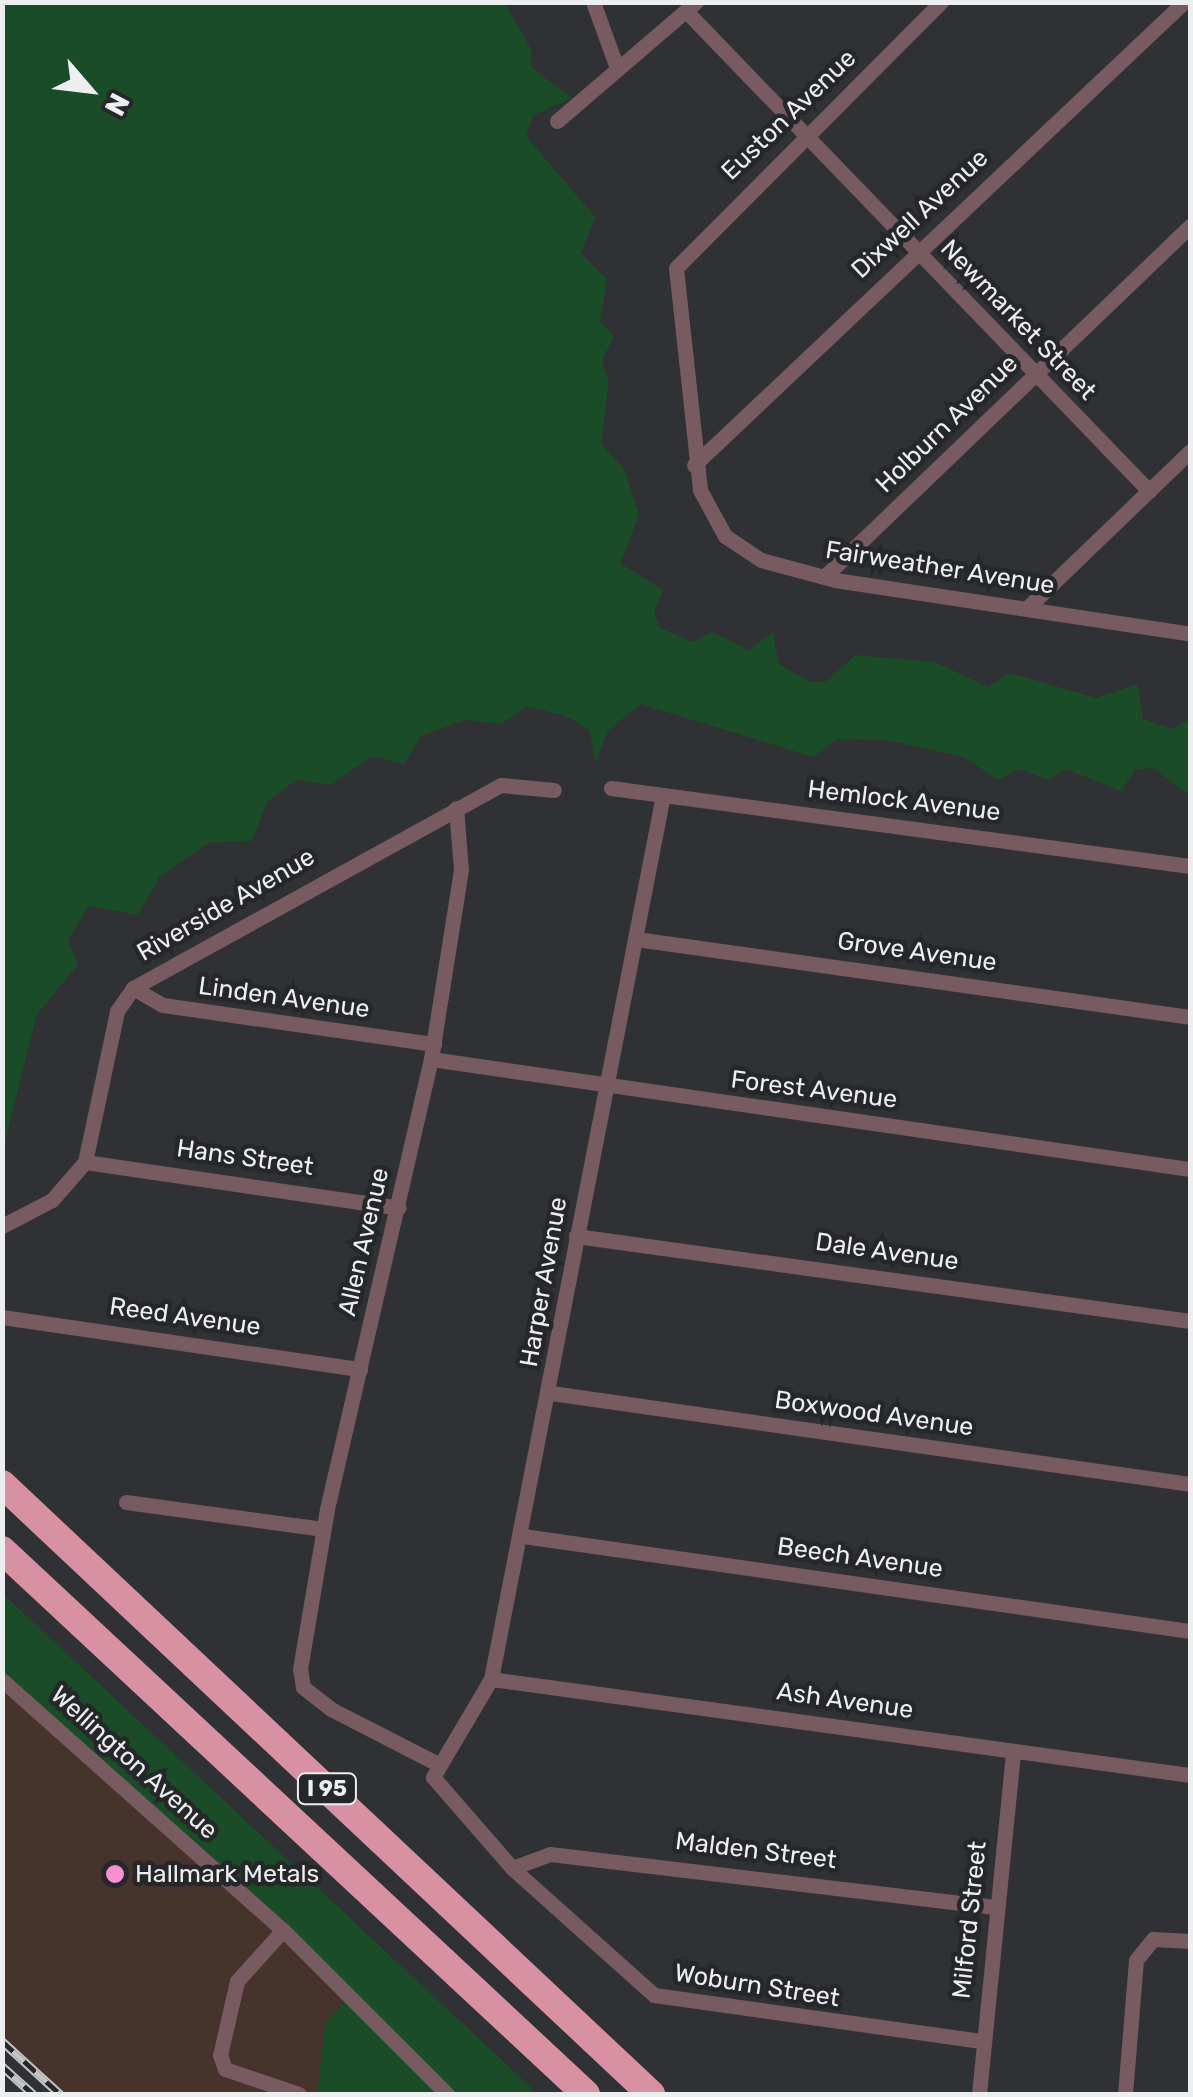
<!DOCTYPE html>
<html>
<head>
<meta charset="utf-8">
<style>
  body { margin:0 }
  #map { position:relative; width:1193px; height:2097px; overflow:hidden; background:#303134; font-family:Rubik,sans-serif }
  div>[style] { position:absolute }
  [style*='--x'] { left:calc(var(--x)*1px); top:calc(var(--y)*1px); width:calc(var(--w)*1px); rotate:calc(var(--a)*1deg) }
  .industrial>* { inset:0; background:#46342c }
  .green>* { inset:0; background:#1a4c27 }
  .street>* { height:15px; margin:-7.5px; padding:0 7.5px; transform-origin:7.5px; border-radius:7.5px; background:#785a61 }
  .highway>* { height:28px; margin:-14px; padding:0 14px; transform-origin:14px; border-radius:14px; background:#d891a3 }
  .rail>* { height:9px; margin-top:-4.5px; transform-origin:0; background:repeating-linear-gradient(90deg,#26272a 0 15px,#c3c4c6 0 30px); box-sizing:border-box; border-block:2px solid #c3c4c6 }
  .dots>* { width:28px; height:28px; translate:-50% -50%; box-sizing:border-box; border:5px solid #26272a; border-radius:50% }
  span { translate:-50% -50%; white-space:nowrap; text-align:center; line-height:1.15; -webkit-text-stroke:9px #26272a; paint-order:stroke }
  .shield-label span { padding:2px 8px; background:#26272a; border:2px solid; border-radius:8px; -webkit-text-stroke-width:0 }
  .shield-label { font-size:22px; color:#edeef0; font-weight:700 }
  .street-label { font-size:25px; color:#edeef0 }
  .poi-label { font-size:25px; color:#edeef0 }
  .left { translate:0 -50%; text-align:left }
  .frame { position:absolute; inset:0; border:5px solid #edeef0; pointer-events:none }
  .north { position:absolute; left:40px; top:40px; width:100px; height:100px; -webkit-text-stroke:8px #26272a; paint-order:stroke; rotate:118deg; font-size:28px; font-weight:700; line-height:40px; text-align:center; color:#edeef0 }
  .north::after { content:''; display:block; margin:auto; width:35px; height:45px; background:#edeef0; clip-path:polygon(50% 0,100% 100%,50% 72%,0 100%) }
</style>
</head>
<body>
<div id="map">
  <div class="industrial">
    <div style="clip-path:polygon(2px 1681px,350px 1996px,325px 2023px,317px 2094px,54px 2094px,3px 2046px)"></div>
  </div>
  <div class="green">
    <div style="clip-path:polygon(3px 3px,505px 3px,531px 49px,531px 67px,572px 98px,532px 116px,526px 136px,595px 217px,581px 253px,607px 280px,600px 321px,614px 336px,602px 361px,609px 383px,601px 444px,624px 469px,639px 515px,620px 563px,663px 590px,654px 613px,660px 628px,692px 642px,713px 632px,749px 650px,773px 632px,779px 664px,810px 682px,825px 682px,856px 655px,935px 662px,988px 687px,1010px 673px,1096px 698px,1138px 684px,1143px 719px,1173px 729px,1190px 719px,1190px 796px,1153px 768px,1135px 770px,1121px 791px,1066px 769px,1048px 780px,1019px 769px,998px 780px,964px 757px,885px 740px,836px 739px,814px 757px,640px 704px,608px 731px,596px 762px,589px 730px,566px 716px,526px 706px,501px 724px,465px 720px,421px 736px,404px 764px,372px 756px,331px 785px,296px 780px,267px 802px,252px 841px,210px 842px,160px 876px,138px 915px,89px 906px,68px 940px,78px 965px,37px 1014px,3px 1150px)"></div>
    <div style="clip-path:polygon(2px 1593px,538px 2094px,317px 2094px,325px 2023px,350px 1996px,3px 1681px)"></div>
  </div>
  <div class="street">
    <div style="--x:593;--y:2;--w:70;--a:70"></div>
    <div style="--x:941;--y:2;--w:375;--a:134.9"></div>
    <div style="--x:676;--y:268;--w:223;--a:83.8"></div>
    <div style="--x:700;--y:490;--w:52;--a:61.5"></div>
    <div style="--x:725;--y:536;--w:43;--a:33.7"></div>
    <div style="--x:761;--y:560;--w:77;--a:15.1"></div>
    <div style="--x:835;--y:580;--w:359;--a:8.6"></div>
    <div style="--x:686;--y:11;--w:667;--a:46.03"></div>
    <div style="--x:557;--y:121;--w:183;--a:-40.6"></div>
    <div style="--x:694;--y:465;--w:674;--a:-43.38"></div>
    <div style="--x:825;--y:576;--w:506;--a:-43.8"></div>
    <div style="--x:1027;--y:608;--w:226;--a:-43.9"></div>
    <div style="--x:611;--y:788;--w:584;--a:7.67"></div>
    <div style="--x:663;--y:795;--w:901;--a:101.01"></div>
    <div style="--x:491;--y:1679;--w:114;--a:120.6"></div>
    <div style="--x:433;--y:1777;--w:121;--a:49"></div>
    <div style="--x:512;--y:1868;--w:191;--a:41.8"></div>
    <div style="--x:654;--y:1995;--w:332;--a:8"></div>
    <div style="--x:636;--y:939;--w:559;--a:8.01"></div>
    <div style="--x:133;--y:988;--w:34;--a:30"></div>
    <div style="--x:163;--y:1005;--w:274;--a:8.2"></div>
    <div style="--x:431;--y:1059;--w:767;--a:8.25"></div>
    <div style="--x:85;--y:1162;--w:317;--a:8.3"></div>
    <div style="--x:2;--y:1226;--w:56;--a:-27.5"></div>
    <div style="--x:52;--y:1200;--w:50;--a:-49"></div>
    <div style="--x:85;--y:1162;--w:154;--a:-78"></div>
    <div style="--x:117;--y:1011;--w:28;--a:-55"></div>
    <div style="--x:133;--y:988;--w:420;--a:-28.9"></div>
    <div style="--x:501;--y:785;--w:53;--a:5.4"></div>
    <div style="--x:576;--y:1236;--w:620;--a:7.88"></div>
    <div style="--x:2;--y:1317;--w:362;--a:8.3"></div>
    <div style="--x:551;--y:1393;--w:645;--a:8.1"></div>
    <div style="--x:126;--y:1502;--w:199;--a:7.8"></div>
    <div style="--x:523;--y:1536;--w:674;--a:8.11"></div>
    <div style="--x:491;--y:1679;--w:706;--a:7.82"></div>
    <div style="--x:2;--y:1680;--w:376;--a:41.7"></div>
    <div style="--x:283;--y:1930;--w:232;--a:45"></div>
    <div style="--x:436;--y:1763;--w:118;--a:-152.8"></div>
    <div style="--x:331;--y:1709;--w:36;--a:-142"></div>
    <div style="--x:303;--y:1687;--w:18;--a:-99"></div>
    <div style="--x:300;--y:1669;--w:162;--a:-80.4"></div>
    <div style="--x:327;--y:1509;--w:462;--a:-77"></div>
    <div style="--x:431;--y:1059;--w:191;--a:-81"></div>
    <div style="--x:461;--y:870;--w:62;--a:-94.6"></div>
    <div style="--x:512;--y:1868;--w:40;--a:-20.2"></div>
    <div style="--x:550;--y:1854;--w:450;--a:6.8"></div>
    <div style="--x:283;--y:1930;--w:69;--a:132"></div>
    <div style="--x:237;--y:1981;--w:76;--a:102.9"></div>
    <div style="--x:220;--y:2055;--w:15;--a:70"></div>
    <div style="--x:225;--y:2069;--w:78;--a:18.7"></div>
    <div style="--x:979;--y:2094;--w:345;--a:-84.3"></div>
    <div style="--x:1125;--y:2094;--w:134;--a:-85.3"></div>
    <div style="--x:1136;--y:1960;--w:27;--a:-51"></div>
    <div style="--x:1153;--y:1939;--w:37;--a:3"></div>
  </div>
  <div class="highway">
    <div style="--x:2;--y:1484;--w:891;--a:43.23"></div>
    <div style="--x:2;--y:1550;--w:798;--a:42.97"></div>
  </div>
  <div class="rail">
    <div style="--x:2;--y:2041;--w:79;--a:42.4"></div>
    <div style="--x:2;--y:2066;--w:42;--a:42.1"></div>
  </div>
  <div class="dots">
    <div style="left:115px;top:1874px;background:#f790ce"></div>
  </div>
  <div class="shield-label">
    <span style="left:327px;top:1789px">I 95</span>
  </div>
  <div class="street-label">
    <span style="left:789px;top:115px;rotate:-44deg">Euston Avenue</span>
    <span style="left:920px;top:214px;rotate:-43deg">Dixwell Avenue</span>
    <span style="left:1018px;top:320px;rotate:46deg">Newmarket Street</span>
    <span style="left:947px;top:424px;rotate:-44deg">Holburn Avenue</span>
    <span style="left:940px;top:568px;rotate:9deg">Fairweather Avenue</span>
    <span style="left:904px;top:801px;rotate:7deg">Hemlock Avenue</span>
    <span style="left:226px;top:905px;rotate:-30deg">Riverside Avenue</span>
    <span style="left:917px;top:952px;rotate:8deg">Grove Avenue</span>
    <span style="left:284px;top:998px;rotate:8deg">Linden Avenue</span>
    <span style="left:814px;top:1090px;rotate:7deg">Forest Avenue</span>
    <span style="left:245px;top:1158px;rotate:8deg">Hans Street</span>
    <span style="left:364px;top:1242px;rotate:-77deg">Allen Avenue</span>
    <span style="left:887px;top:1252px;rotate:8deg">Dale Avenue</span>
    <span style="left:544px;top:1282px;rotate:-80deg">Harper Avenue</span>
    <span style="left:185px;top:1317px;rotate:8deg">Reed Avenue</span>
    <span style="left:874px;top:1414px;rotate:8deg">Boxwood Avenue</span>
    <span style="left:860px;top:1558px;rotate:8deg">Beech Avenue</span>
    <span style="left:845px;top:1701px;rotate:8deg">Ash Avenue</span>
    <span style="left:134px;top:1763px;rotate:42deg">Wellington Avenue</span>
    <span style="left:756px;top:1851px;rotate:7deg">Malden Street</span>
    <span style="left:970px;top:1920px;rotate:-84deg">Milford Street</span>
    <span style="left:757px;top:1986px;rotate:9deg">Woburn Street</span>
  </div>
  <div class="poi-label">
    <span class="left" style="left:135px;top:1874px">Hallmark Metals</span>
  </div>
  <div class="frame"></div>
  <div class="north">N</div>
</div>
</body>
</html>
